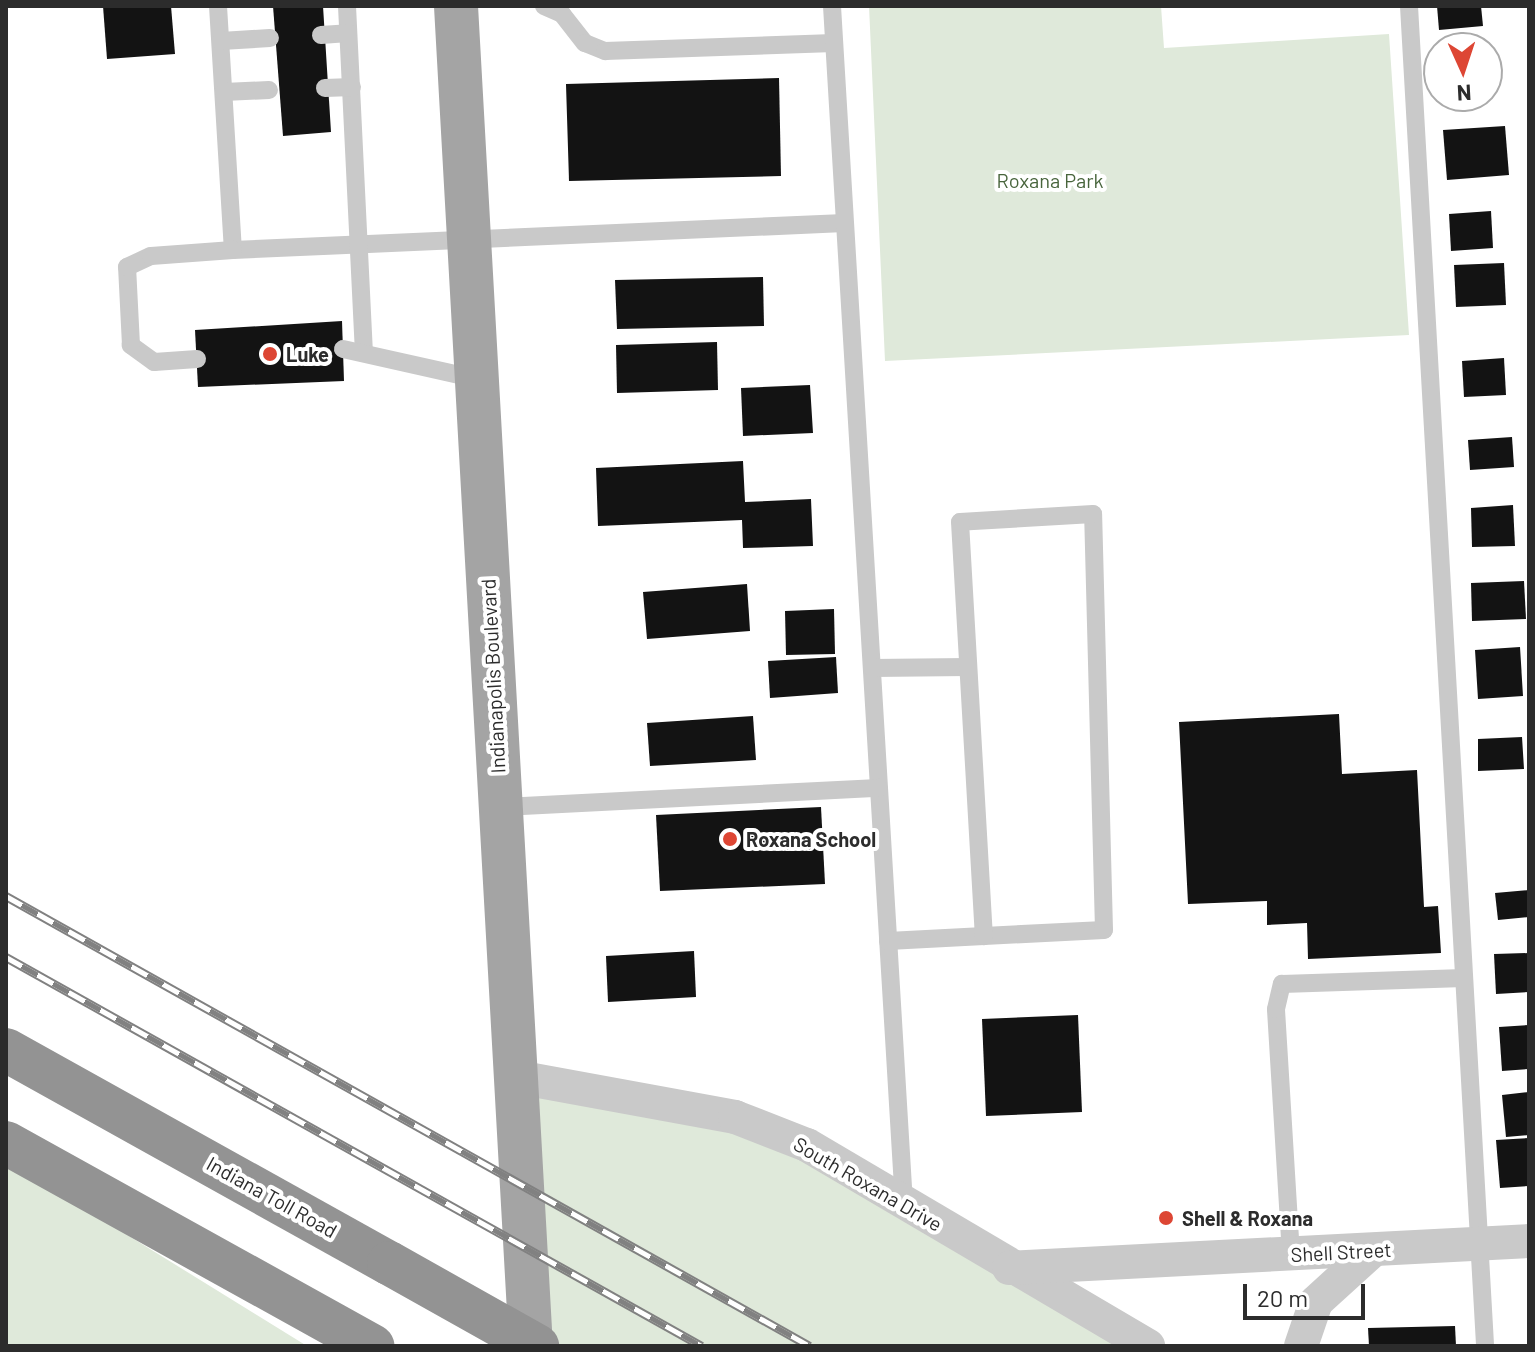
<!DOCTYPE html>
<html>
<head>
<meta charset="utf-8">
<style>
  body { margin:0 }
  #map { position:relative; width:1535px; height:1352px; overflow:hidden; background:#fff; font-family:Barlow,sans-serif }
  div>[style] { position:absolute }
  [style*='--x'] { left:calc(var(--x)*1px); top:calc(var(--y)*1px); width:calc(var(--w)*1px); rotate:calc(var(--a)*1deg) }
  .green>* { inset:0; background:#dfe9da }
  .building>* { inset:0; background:#131313 }
  .lane>* { height:18px; margin:-9px; padding:0 9px; transform-origin:9px; border-radius:9px; background:#c9c9c9 }
  .street>* { height:34px; margin:-17px; padding:0 17px; transform-origin:17px; border-radius:17px; background:#c9c9c9 }
  .primary>* { height:44px; margin:-22px; padding:0 22px; transform-origin:22px; border-radius:22px; background:#a4a4a4 }
  .highway>* { height:44px; margin:-22px; padding:0 22px; transform-origin:22px; border-radius:22px; background:#939393 }
  .rail>* { height:9px; margin-top:-4.5px; transform-origin:0; background:repeating-linear-gradient(90deg,#fff 0 18px,#818181 0 36px); box-sizing:border-box; border-block:2px solid #818181 }
  .highway-bridge>* { height:44px; margin:-22px; padding:0 22px; transform-origin:22px; border-radius:22px; background:#939393 }
  .dots>* { width:22px; height:22px; translate:-50% -50%; box-sizing:border-box; border:4px solid #fff; border-radius:50% }
  span { translate:-50% -50%; white-space:nowrap; text-align:center; line-height:1.15; -webkit-text-stroke:8px #fff; paint-order:stroke }
  .park-label { font-size:20px; color:#48653c }
  .poi-label { font-size:20px; color:#2c2c2c; font-weight:700 }
  .left { translate:0 -50%; text-align:left }
  .street-label { font-size:20px; color:#2c2c2c }
  .frame { position:absolute; inset:0; border:8px solid #2c2c2c; pointer-events:none }
  .north { position:absolute; left:1423px; top:32px; width:80px; height:80px; box-sizing:border-box; background:#fff; border:2px solid #ababab; border-radius:50%; rotate:177deg; font-size:22px; font-weight:700; line-height:32px; text-align:center; color:#2c2c2c }
  .north::after { content:''; display:block; margin:auto; width:28px; height:36px; background:#dd4634; clip-path:polygon(50% 0,100% 100%,50% 72%,0 100%) }
  .scale { position:absolute; left:1243px; top:1284px; width:122px; height:36px; box-sizing:border-box; border:4px solid #2c2c2c; border-top:0; padding-left:10px; font-size:24px; line-height:28px; white-space:nowrap; color:#2c2c2c; -webkit-text-stroke:6px #fff; paint-order:stroke }
</style>
</head>
<body>
<div id="map">
  <div class="green">
    <div style="clip-path:polygon(869px 6px,1161px 6px,1164px 48px,1389px 34px,1409px 335px,885px 361px)"></div>
    <div style="clip-path:polygon(517px 1077px,735px 1117px,1148px 1346px,531px 1346px)"></div>
    <div style="clip-path:polygon(6px 1160px,307px 1346px,6px 1346px)"></div>
  </div>
  <div class="building">
    <div style="clip-path:polygon(103px 6px,171px 6px,175px 54px,107px 59px)"></div>
    <div style="clip-path:polygon(273px 6px,323px 6px,331px 132px,283px 136px)"></div>
    <div style="clip-path:polygon(1437px 6px,1481px 6px,1483px 26px,1439px 30px)"></div>
    <div style="clip-path:polygon(779px 78px,781px 176px,569px 181px,566px 84px)"></div>
    <div style="clip-path:polygon(1440px 96px,1489px 96px,1489px 98px,1441px 101px)"></div>
    <div style="clip-path:polygon(1505px 126px,1509px 175px,1447px 180px,1443px 130px)"></div>
    <div style="clip-path:polygon(1491px 211px,1493px 248px,1451px 251px,1449px 214px)"></div>
    <div style="clip-path:polygon(1504px 263px,1506px 305px,1456px 307px,1454px 265px)"></div>
    <div style="clip-path:polygon(763px 277px,764px 326px,617px 329px,615px 280px)"></div>
    <div style="clip-path:polygon(342px 321px,344px 381px,198px 387px,195px 330px)"></div>
    <div style="clip-path:polygon(717px 342px,718px 390px,617px 393px,616px 345px)"></div>
    <div style="clip-path:polygon(1504px 358px,1506px 395px,1464px 397px,1462px 361px)"></div>
    <div style="clip-path:polygon(810px 385px,813px 433px,743px 436px,741px 388px)"></div>
    <div style="clip-path:polygon(1512px 437px,1514px 467px,1470px 470px,1468px 440px)"></div>
    <div style="clip-path:polygon(743px 461px,745px 502px,811px 499px,813px 546px,743px 548px,742px 520px,598px 526px,596px 468px)"></div>
    <div style="clip-path:polygon(1513px 505px,1515px 546px,1472px 547px,1471px 508px)"></div>
    <div style="clip-path:polygon(1524px 581px,1526px 619px,1472px 621px,1471px 583px)"></div>
    <div style="clip-path:polygon(747px 584px,750px 631px,647px 639px,643px 592px)"></div>
    <div style="clip-path:polygon(834px 609px,835px 654px,786px 655px,785px 611px)"></div>
    <div style="clip-path:polygon(1520px 647px,1523px 696px,1478px 699px,1475px 650px)"></div>
    <div style="clip-path:polygon(836px 657px,838px 693px,770px 698px,768px 661px)"></div>
    <div style="clip-path:polygon(1339px 714px,1342px 774px,1417px 770px,1424px 907px,1438px 906px,1441px 953px,1308px 959px,1307px 923px,1267px 925px,1267px 901px,1188px 904px,1179px 722px)"></div>
    <div style="clip-path:polygon(753px 716px,756px 760px,650px 766px,647px 723px)"></div>
    <div style="clip-path:polygon(1522px 737px,1524px 769px,1478px 771px,1478px 739px)"></div>
    <div style="clip-path:polygon(821px 807px,825px 884px,660px 891px,656px 815px)"></div>
    <div style="clip-path:polygon(1529px 890px,1529px 917px,1498px 920px,1495px 893px)"></div>
    <div style="clip-path:polygon(694px 951px,696px 997px,608px 1002px,606px 956px)"></div>
    <div style="clip-path:polygon(1529px 953px,1529px 992px,1496px 994px,1494px 954px)"></div>
    <div style="clip-path:polygon(1078px 1015px,1082px 1112px,986px 1116px,982px 1019px)"></div>
    <div style="clip-path:polygon(1529px 1025px,1529px 1069px,1502px 1071px,1499px 1027px)"></div>
    <div style="clip-path:polygon(1529px 1092px,1529px 1135px,1506px 1137px,1502px 1095px)"></div>
    <div style="clip-path:polygon(1529px 1138px,1529px 1186px,1500px 1188px,1496px 1140px)"></div>
    <div style="clip-path:polygon(1455px 1326px,1456px 1346px,1369px 1346px,1368px 1328px)"></div>
  </div>
  <div class="lane">
    <div style="--x:218;--y:6;--w:244;--a:86.5"></div>
    <div style="--x:233;--y:250;--w:612;--a:-2.53"></div>
    <div style="--x:347;--y:6;--w:343;--a:87.2"></div>
    <div style="--x:544;--y:6;--w:20;--a:24"></div>
    <div style="--x:562;--y:14;--w:37;--a:52"></div>
    <div style="--x:585;--y:43;--w:22;--a:22"></div>
    <div style="--x:605;--y:51;--w:229;--a:-2"></div>
    <div style="--x:832;--y:6;--w:1200;--a:86.56"></div>
    <div style="--x:1409;--y:6;--w:1342;--a:86.75"></div>
    <div style="--x:321;--y:35;--w:27;--a:-4"></div>
    <div style="--x:221;--y:41;--w:49;--a:-3.5"></div>
    <div style="--x:325;--y:88;--w:27;--a:-2"></div>
    <div style="--x:224;--y:92;--w:45;--a:-2.5"></div>
    <div style="--x:343;--y:349;--w:137;--a:12.6"></div>
    <div style="--x:197;--y:359;--w:43;--a:176"></div>
    <div style="--x:154;--y:362;--w:29;--a:-144"></div>
    <div style="--x:131;--y:345;--w:78;--a:-92.9"></div>
    <div style="--x:127;--y:267;--w:26;--a:-25"></div>
    <div style="--x:151;--y:256;--w:82;--a:-4.2"></div>
    <div style="--x:872;--y:668;--w:96;--a:-0.6"></div>
    <div style="--x:501;--y:807;--w:378;--a:-2.9"></div>
    <div style="--x:888;--y:941;--w:96;--a:-3"></div>
    <div style="--x:984;--y:936;--w:120;--a:-2.9"></div>
    <div style="--x:1104;--y:930;--w:416;--a:-91.5"></div>
    <div style="--x:1093;--y:514;--w:133;--a:176.6"></div>
    <div style="--x:960;--y:522;--w:415;--a:86.7"></div>
    <div style="--x:1291;--y:1255;--w:246;--a:-93.5"></div>
    <div style="--x:1276;--y:1009;--w:26;--a:-77"></div>
    <div style="--x:1282;--y:984;--w:182;--a:-1.9"></div>
  </div>
  <div class="street">
    <div style="--x:517;--y:1077;--w:222;--a:10.4"></div>
    <div style="--x:735;--y:1117;--w:77;--a:21.3"></div>
    <div style="--x:807;--y:1145;--w:396;--a:30.5"></div>
    <div style="--x:1009;--y:1268;--w:521;--a:-2.97"></div>
    <div style="--x:1301;--y:1346;--w:46;--a:-71.2"></div>
    <div style="--x:1316;--y:1302;--w:76;--a:-42.3"></div>
  </div>
  <div class="primary">
    <div style="--x:456;--y:6;--w:1342;--a:86.8"></div>
  </div>
  <div class="highway">
    <div style="--x:6;--y:1050;--w:438;--a:29.1"></div>
    <div style="--x:6;--y:1143;--w:419;--a:29"></div>
  </div>
  <div class="rail">
    <div style="--x:6;--y:896;--w:921;--a:29.24"></div>
    <div style="--x:6;--y:957;--w:797;--a:29.2"></div>
  </div>
  <div class="highway-bridge">
    <div style="--x:389;--y:1263;--w:170;--a:29.3"></div>
  </div>
  <div class="dots">
    <div style="left:270px;top:354px;background:#dd4634"></div>
    <div style="left:730px;top:839px;background:#dd4634"></div>
    <div style="left:1166px;top:1218px;background:#dd4634"></div>
  </div>
  <div class="park-label">
    <span style="left:1050px;top:180px">Roxana Park</span>
  </div>
  <div class="poi-label">
    <span class="left" style="left:286px;top:354px">Luke</span>
    <span class="left" style="left:746px;top:839px">Roxana School</span>
    <span class="left" style="left:1182px;top:1218px">Shell &amp; Roxana</span>
  </div>
  <div class="street-label">
    <span style="left:493px;top:676px;rotate:-93deg">Indianapolis Boulevard</span>
    <span style="left:868px;top:1184px;rotate:30deg">South Roxana Drive</span>
    <span style="left:272px;top:1197px;rotate:29deg">Indiana Toll Road</span>
    <span style="left:1341px;top:1252px;rotate:-3deg">Shell Street</span>
  </div>
  <div class="frame"></div>
  <div class="north">N</div>
  <div class="scale">20 m</div>
</div>
</body>
</html>
